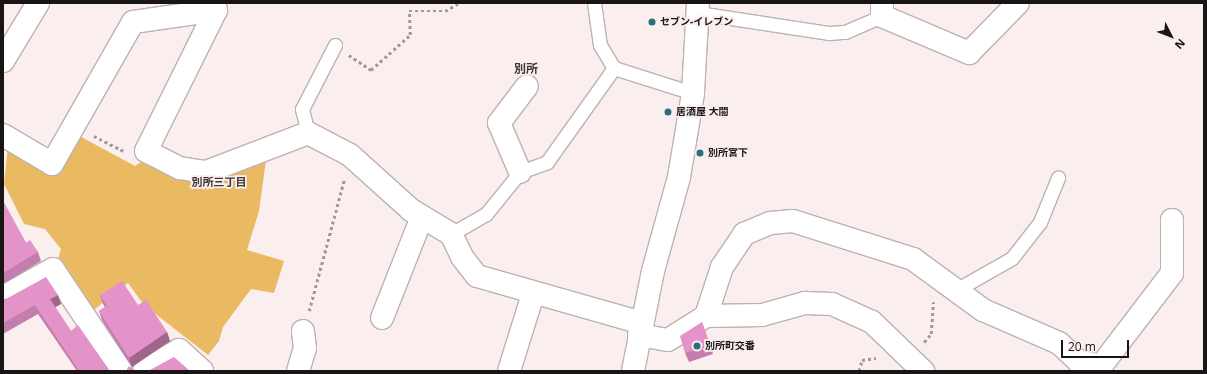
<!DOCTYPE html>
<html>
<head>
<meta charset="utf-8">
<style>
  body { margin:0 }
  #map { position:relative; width:1207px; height:374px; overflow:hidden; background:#faeeef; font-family:"Open Sans","Noto Sans JP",sans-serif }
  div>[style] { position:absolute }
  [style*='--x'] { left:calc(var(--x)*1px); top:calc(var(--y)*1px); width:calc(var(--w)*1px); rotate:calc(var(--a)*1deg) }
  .forest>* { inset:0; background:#eaba62 }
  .path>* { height:2.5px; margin-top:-1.25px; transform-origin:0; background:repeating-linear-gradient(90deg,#a09798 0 3px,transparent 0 6px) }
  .roads { filter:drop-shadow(1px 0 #bdb2b2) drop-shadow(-1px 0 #bdb2b2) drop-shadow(0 1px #bdb2b2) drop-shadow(0 -1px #bdb2b2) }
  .lane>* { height:13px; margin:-6.5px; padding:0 6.5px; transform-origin:6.5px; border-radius:6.5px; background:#fff }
  .street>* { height:22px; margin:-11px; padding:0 11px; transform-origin:11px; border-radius:11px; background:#fff }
  .secondary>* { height:22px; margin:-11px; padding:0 11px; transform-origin:11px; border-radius:11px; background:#fff }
  .wall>* { inset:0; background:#c47ead }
  .shaded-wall>* { inset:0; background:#a0678d }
  .building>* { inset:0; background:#e493c9 }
  .dots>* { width:11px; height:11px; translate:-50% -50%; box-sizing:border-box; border:2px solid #faeeef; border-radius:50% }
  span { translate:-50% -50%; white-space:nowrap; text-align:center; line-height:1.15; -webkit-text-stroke:3.5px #faeeef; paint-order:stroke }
  .poi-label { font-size:10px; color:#191515; font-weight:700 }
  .left { translate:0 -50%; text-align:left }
  .neighbourhood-label { font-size:11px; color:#3f3636; font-weight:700 }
  .quarter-label { font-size:12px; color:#3f3636; font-weight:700 }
  .frame { position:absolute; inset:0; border:4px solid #191515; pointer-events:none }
  .north { position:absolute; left:1151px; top:16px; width:40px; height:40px; -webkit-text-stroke:3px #faeeef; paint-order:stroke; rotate:132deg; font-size:11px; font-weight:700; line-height:16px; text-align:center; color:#191515 }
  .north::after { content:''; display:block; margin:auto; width:14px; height:18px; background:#191515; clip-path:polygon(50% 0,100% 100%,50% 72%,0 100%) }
  .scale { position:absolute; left:1061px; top:340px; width:68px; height:18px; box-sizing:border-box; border:2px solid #191515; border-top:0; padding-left:5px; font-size:12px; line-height:14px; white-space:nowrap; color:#191515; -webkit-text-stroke:3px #faeeef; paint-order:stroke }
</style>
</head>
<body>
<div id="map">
  <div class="forest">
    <div style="clip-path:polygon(74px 133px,135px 166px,146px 159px,179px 176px,266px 160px,259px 211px,247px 250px,284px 261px,274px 293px,251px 289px,223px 327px,219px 341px,208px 355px,144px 305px,128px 283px,81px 320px,53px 277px,61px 249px,45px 229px,24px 224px,4px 184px,8px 146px,51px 172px)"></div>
  </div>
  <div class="path">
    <div style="--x:349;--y:55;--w:27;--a:34"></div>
    <div style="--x:371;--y:70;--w:52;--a:-41.9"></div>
    <div style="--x:410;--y:35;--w:24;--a:-92"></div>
    <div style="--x:409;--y:11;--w:36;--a:0"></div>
    <div style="--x:445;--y:11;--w:16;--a:-30"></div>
    <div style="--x:94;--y:136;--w:33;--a:27"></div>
    <div style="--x:309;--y:311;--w:136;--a:-75"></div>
    <div style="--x:924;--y:342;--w:11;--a:-49"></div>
    <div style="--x:931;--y:334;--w:32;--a:-86"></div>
    <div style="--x:859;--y:371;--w:11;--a:-75"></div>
    <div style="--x:862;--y:360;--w:14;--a:-8"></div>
  </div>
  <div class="roads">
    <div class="lane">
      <div style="--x:594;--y:3;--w:42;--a:81.9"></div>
      <div style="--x:600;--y:45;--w:27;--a:59"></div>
      <div style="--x:614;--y:68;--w:83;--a:17.6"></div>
      <div style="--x:698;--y:13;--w:133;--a:8.7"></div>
      <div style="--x:829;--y:33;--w:16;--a:-4"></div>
      <div style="--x:845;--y:32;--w:40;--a:-23.4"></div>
      <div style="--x:308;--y:133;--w:25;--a:-104"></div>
      <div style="--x:302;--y:109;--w:72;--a:-62.7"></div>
      <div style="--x:451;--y:234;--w:40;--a:-29.7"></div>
      <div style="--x:486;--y:214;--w:54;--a:-51"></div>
      <div style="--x:520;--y:172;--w:29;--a:-20"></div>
      <div style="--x:547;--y:162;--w:115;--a:-54.5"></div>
      <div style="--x:956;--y:290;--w:64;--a:-29.7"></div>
      <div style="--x:1012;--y:258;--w:46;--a:-52.1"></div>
      <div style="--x:1040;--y:222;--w:48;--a:-67.8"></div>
    </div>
    <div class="street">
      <div style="--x:882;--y:3;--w:13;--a:90"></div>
      <div style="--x:882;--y:16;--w:95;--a:23"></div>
      <div style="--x:969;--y:53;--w:70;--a:-45.6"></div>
      <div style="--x:3;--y:61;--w:68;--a:-58.9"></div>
      <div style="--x:3;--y:135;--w:57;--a:30.6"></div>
      <div style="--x:52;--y:164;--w:163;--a:-60.3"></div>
      <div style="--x:133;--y:22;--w:84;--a:-8.2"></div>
      <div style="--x:216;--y:10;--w:157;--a:116.4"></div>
      <div style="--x:146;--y:151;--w:38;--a:27"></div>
      <div style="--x:180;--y:168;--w:26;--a:9"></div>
      <div style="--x:206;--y:172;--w:109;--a:-20.9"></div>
      <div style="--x:308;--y:133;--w:47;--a:27.6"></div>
      <div style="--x:350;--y:155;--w:82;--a:42"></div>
      <div style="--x:411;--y:210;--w:47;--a:31"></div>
      <div style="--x:451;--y:234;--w:25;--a:64"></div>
      <div style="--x:462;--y:257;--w:24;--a:52"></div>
      <div style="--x:477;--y:276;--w:172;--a:15.9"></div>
      <div style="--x:520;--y:172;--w:53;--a:-113.2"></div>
      <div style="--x:499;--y:123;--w:46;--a:-52.9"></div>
      <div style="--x:3;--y:297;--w:57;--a:-29.2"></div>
      <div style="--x:53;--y:269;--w:123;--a:56.3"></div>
      <div style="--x:706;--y:316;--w:56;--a:-1"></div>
      <div style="--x:762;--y:315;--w:45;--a:-15.6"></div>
      <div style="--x:805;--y:303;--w:27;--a:2"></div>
      <div style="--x:832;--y:304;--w:44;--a:24.2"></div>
      <div style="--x:872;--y:322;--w:71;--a:43.9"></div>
      <div style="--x:382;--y:318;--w:109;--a:-68.4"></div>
      <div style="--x:639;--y:335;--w:29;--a:10"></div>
      <div style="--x:668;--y:340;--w:45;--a:-32.3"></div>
      <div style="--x:706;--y:316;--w:52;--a:-71.9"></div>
      <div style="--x:722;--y:267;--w:40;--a:-56"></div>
      <div style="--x:744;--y:234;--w:28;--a:-23"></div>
      <div style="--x:770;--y:223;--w:23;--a:-5"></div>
      <div style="--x:793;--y:221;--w:126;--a:17.6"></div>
      <div style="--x:913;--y:259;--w:87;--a:36.1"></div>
      <div style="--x:983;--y:310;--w:83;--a:23.5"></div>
      <div style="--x:1059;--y:343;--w:26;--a:43"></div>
      <div style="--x:1078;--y:361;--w:24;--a:12"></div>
      <div style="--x:1101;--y:366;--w:117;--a:-52.6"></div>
      <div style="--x:1172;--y:273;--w:53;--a:-90"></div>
      <div style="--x:144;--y:371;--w:41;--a:-31"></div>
      <div style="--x:179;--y:350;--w:31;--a:42"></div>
      <div style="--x:298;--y:371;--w:24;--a:-73"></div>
      <div style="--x:305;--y:348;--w:17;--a:-97"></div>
      <div style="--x:509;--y:371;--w:81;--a:-72.7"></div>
    </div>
    <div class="secondary">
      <div style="--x:633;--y:371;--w:102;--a:-78.7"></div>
      <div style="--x:653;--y:271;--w:98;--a:-74.5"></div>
      <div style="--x:679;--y:177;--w:85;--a:-80.5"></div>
      <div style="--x:693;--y:93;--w:90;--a:-86.8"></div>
    </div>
  </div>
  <div class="wall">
    <div style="clip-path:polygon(3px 201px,26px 243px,38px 252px,41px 261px,3px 284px)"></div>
    <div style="clip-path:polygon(58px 295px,61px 304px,55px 307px,71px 331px,110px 371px,77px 371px,38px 314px,3px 334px,3px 299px)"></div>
    <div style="clip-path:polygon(100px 295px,138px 305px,167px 332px,170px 341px,132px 367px,102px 320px,99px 311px,105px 307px,103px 304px)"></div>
    <div style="clip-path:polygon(702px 322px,713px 354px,689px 362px,685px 353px)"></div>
  </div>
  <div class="shaded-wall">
    <div style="clip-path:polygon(58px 295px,61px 304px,54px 308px,50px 299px)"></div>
    <div style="clip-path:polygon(167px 332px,170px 341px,132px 367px,129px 358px)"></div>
  </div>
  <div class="building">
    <div style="clip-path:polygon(3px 201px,26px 243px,30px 240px,38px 252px,3px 273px)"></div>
    <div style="clip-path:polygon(46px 277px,58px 295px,50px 299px,71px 331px,78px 325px,110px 371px,79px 371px,35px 305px,3px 323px,3px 299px,6px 299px)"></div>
    <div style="clip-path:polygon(122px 281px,138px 305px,146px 300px,167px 332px,129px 358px,99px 311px,107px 306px,100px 295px)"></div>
    <div style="clip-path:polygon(702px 322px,710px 345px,685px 353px,680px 336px)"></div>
    <div style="clip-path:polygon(174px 357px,190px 371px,148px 371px)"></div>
    <div style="clip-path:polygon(129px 366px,136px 371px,126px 371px)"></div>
  </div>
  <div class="dots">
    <div style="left:652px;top:22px;background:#277179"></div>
    <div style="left:668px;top:112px;background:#277179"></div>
    <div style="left:700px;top:153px;background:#277179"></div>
    <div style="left:697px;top:346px;background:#277179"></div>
  </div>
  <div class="poi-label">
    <span class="left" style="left:660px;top:22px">セブン-イレブン</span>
    <span class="left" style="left:676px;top:112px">居酒屋 大閤</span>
    <span class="left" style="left:708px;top:153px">別所宮下</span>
    <span class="left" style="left:705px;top:346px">別所町交番</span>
  </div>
  <div class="neighbourhood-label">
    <span style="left:219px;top:182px">別所三丁目</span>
  </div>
  <div class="quarter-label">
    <span style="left:526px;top:69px">別所</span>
  </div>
  <div class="frame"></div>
  <div class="north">N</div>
  <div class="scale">20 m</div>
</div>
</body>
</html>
